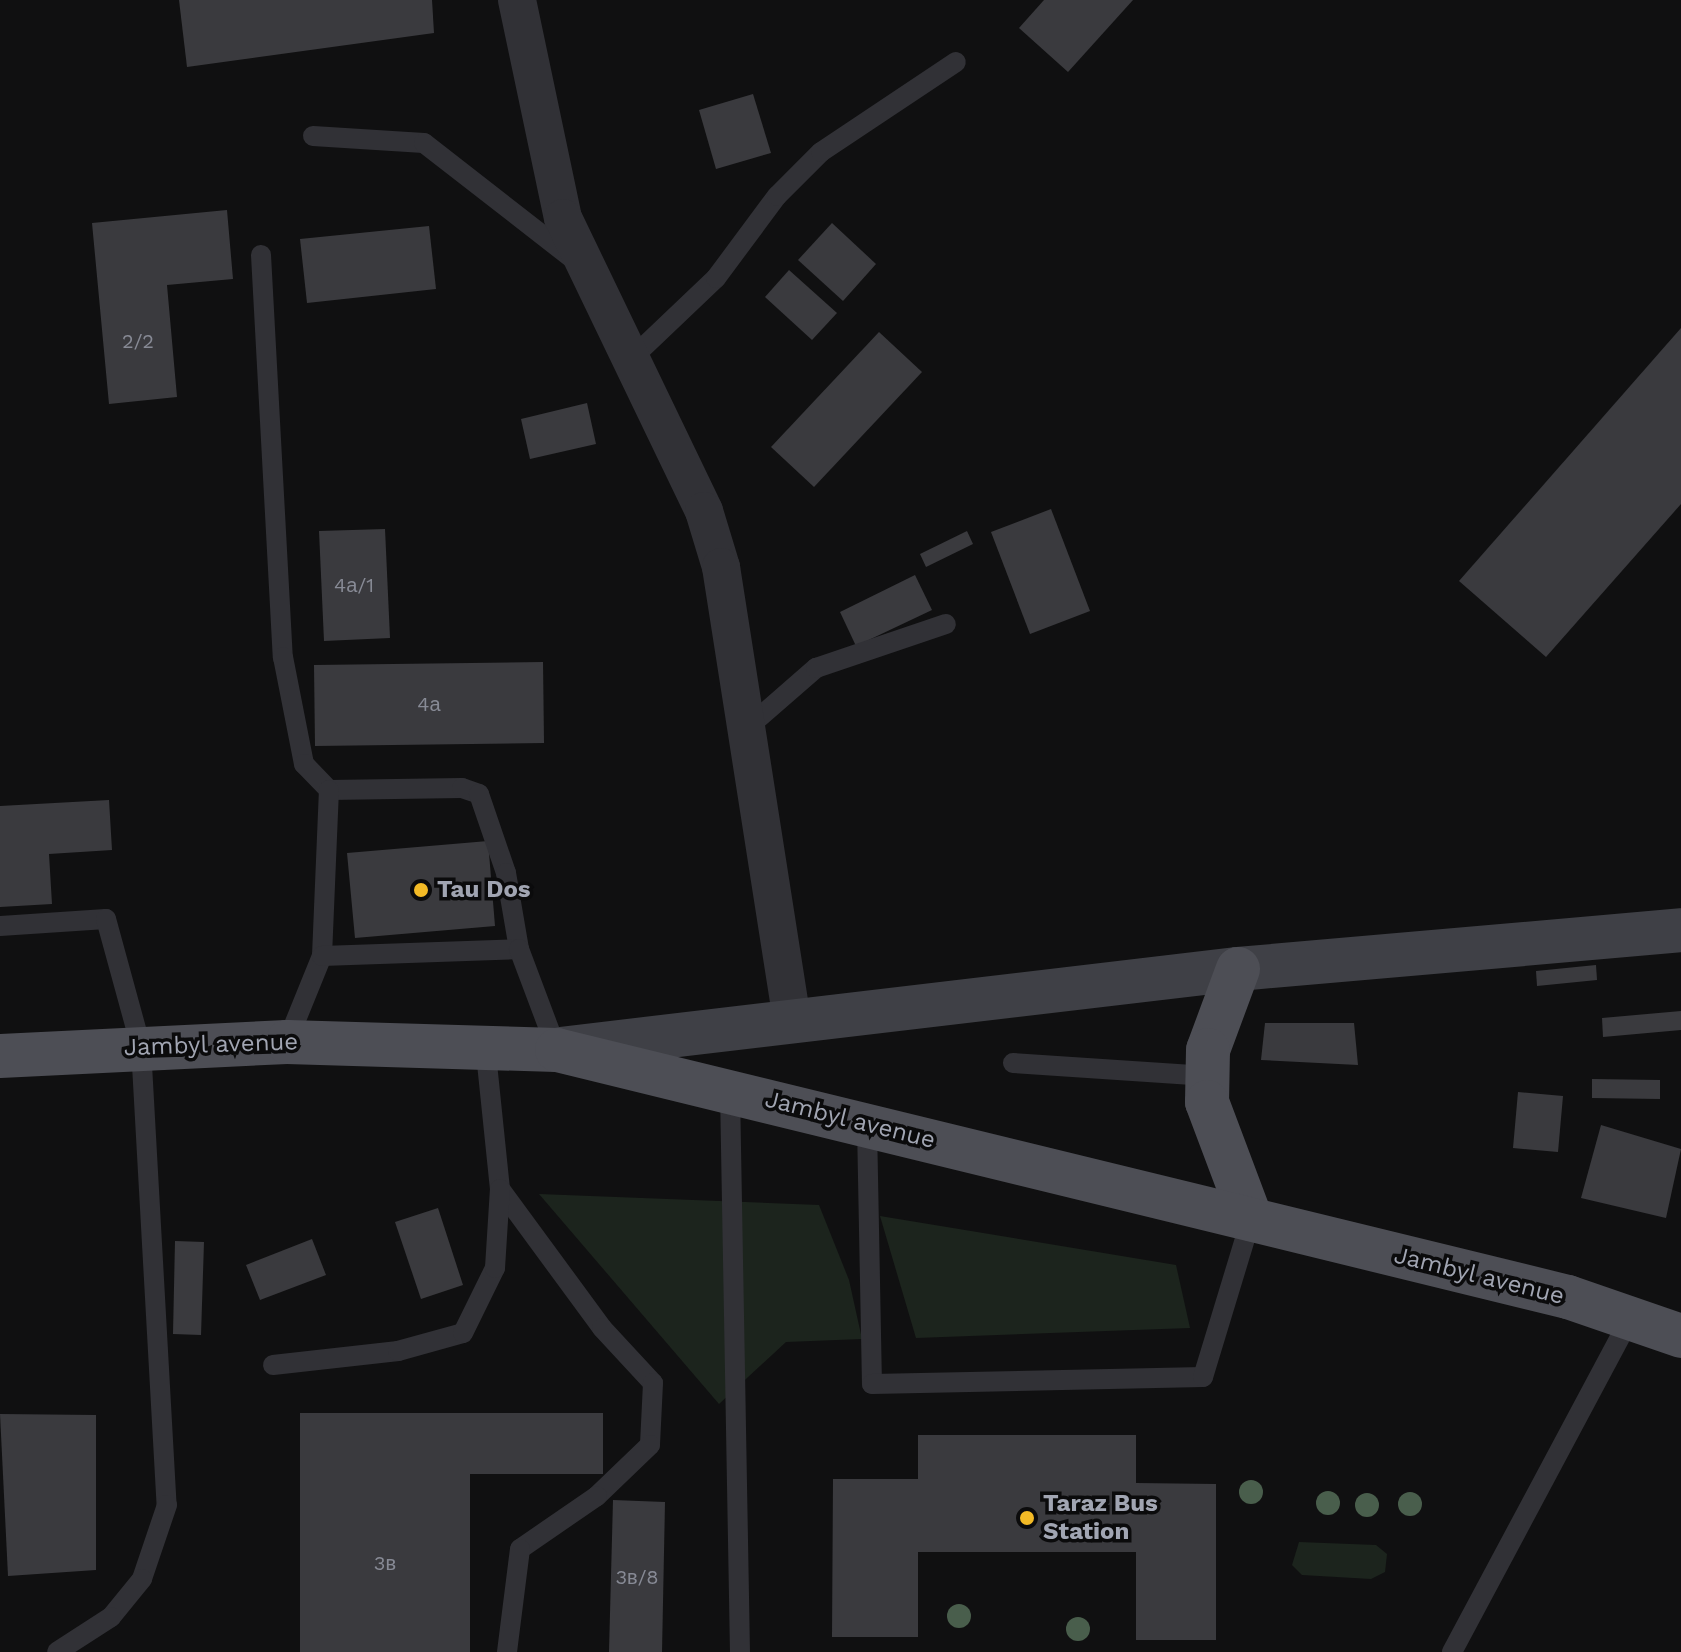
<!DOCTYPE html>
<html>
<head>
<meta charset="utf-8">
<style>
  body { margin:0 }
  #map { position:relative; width:1681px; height:1652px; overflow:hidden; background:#101011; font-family:"Work Sans",sans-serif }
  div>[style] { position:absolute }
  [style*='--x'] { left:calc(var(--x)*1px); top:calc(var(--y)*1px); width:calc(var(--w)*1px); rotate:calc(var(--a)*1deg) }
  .green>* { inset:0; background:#1c241d }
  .building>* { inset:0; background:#3a3a3e }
  .service>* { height:20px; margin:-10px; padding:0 10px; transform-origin:10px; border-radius:10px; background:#313136 }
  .minor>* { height:38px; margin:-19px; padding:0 19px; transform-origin:19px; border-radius:19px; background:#313136 }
  .secondary>* { height:44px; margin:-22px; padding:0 22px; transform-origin:22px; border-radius:22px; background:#3f4046 }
  .primary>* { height:44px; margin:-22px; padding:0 22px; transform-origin:22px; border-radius:22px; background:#4d4e55 }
  .trees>* { width:24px; height:24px; margin:-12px; border-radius:50%; background:#495e4c }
  .dots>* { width:22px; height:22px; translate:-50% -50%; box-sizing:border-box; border:4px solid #0b0b0c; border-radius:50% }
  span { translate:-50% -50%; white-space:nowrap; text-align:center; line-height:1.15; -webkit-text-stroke:7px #0b0b0c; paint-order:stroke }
  .number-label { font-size:20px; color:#878a95 }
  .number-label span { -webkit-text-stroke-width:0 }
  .poi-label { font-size:24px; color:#a1a5b2; font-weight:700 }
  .left { translate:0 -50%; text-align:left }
  .street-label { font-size:24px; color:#a1a5b2 }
</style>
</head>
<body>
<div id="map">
  <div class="green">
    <div style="clip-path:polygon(539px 1194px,819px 1205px,849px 1280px,862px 1339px,786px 1342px,719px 1404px)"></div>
    <div style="clip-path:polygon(880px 1216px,1176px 1265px,1190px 1328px,916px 1338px)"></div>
    <div style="clip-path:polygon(1299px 1542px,1376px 1545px,1387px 1554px,1385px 1572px,1371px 1579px,1302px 1575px,1292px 1565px)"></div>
  </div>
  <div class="building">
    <div style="clip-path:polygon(179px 0,432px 0,434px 33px,187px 67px)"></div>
    <div style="clip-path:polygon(1044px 0,1133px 0,1068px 72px,1019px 28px)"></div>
    <div style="clip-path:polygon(753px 94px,771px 153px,716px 169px,699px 110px)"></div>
    <div style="clip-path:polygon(227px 210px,233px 279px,167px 285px,177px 397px,109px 404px,92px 223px)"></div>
    <div style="clip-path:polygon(832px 223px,876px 264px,843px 301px,798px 260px)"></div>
    <div style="clip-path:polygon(429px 226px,436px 289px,307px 303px,300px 239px)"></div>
    <div style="clip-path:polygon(789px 270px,837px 313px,812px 340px,765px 297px)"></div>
    <div style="clip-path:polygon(1681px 328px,1681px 504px,1546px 657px,1459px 581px)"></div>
    <div style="clip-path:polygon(879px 332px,922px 372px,814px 487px,771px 447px)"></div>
    <div style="clip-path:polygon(587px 403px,596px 444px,530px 459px,521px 419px)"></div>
    <div style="clip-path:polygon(1051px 509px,1090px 611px,1030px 634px,991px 532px)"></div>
    <div style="clip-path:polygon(385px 529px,390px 638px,324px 641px,319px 531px)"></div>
    <div style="clip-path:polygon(967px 531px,973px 544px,926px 567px,920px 554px)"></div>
    <div style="clip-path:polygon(915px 575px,932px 610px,856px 646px,840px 612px)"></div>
    <div style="clip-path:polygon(543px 662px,544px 743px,315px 746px,314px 665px)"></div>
    <div style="clip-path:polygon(109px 800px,112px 850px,49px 854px,52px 904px,0 907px,0 806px)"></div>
    <div style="clip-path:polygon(488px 841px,495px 926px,355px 938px,347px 853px)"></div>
    <div style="clip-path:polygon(1596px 965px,1597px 980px,1537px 986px,1536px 971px)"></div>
    <div style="clip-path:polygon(1681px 1011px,1681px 1030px,1603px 1037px,1602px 1018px)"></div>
    <div style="clip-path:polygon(1265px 1023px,1354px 1023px,1358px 1065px,1261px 1060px)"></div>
    <div style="clip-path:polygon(1592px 1079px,1660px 1080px,1660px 1099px,1592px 1098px)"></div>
    <div style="clip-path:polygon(1518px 1092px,1563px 1096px,1558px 1152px,1513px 1148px)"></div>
    <div style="clip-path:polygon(1601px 1125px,1681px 1149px,1666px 1218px,1581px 1198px)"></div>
    <div style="clip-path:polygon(438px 1208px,463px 1285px,421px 1299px,395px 1222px)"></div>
    <div style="clip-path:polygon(312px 1239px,326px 1275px,260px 1300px,246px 1265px)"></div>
    <div style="clip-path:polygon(175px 1241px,204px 1242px,201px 1335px,173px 1334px)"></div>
    <div style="clip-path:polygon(300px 1413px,603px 1413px,603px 1474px,470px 1474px,470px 1652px,300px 1652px)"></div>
    <div style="clip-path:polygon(0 1414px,96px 1415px,96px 1570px,8px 1576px)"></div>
    <div style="clip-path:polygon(918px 1435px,1136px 1435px,1136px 1483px,1216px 1484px,1216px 1640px,1136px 1640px,1136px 1552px,918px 1552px,918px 1637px,832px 1637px,833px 1479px,918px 1479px)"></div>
    <div style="clip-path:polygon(613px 1500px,665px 1502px,662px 1652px,609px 1652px)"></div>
  </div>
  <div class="service">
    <div style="--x:313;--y:136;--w:111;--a:3.6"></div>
    <div style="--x:424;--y:143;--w:194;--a:37.9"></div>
    <div style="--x:261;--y:255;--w:403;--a:86.9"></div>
    <div style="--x:283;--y:657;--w:109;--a:78.9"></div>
    <div style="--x:304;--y:764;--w:36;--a:46"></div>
    <div style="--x:329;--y:790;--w:133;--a:-0.9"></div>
    <div style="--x:462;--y:788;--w:18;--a:19"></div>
    <div style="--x:479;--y:794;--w:83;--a:71.1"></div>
    <div style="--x:506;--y:873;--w:77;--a:80.3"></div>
    <div style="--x:632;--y:358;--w:116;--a:-43.6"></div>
    <div style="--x:716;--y:278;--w:102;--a:-53.4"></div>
    <div style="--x:777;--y:196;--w:62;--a:-45"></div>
    <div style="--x:821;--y:152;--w:162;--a:-33.7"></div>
    <div style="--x:746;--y:729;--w:93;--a:-41.1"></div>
    <div style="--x:816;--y:668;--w:137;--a:-18.7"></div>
    <div style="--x:0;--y:926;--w:106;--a:-3.8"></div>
    <div style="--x:106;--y:919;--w:133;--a:74.7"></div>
    <div style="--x:141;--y:1047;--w:459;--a:86.8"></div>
    <div style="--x:167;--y:1505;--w:78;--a:108.7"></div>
    <div style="--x:142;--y:1579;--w:49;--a:129.2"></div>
    <div style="--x:111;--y:1617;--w:64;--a:147.1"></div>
    <div style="--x:322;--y:956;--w:166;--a:-87.6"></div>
    <div style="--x:287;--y:1042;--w:93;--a:-67.9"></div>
    <div style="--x:322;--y:956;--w:197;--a:-2"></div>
    <div style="--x:519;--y:949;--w:108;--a:69.4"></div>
    <div style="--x:485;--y:1044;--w:146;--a:84.1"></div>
    <div style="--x:500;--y:1189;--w:172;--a:53.7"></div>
    <div style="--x:602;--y:1328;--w:75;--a:47.2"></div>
    <div style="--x:653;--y:1383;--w:62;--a:92.8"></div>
    <div style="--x:650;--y:1445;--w:74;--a:136.1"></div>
    <div style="--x:597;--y:1496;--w:93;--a:145.5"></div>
    <div style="--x:520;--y:1549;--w:104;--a:97.2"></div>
    <div style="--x:1013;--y:1063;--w:195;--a:3.8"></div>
    <div style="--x:730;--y:1091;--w:561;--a:88.98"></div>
    <div style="--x:867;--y:1125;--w:259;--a:88.9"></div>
    <div style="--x:872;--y:1384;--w:331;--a:-1.2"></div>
    <div style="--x:1203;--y:1377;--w:165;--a:-73.1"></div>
    <div style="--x:273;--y:1365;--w:126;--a:-6.4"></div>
    <div style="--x:398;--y:1351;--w:67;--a:-15.5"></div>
    <div style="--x:463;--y:1333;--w:72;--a:-63.8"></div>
    <div style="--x:495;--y:1268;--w:79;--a:-86.4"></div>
    <div style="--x:1452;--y:1652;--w:378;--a:-61.9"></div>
  </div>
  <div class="minor">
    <div style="--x:517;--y:0;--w:223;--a:78.1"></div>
    <div style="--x:563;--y:218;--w:325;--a:64.3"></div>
    <div style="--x:704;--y:511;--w:59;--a:73.1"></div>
    <div style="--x:721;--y:567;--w:461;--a:81.1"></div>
  </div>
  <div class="secondary">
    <div style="--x:560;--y:1049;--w:683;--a:-6.73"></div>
    <div style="--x:1238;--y:969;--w:445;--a:-5"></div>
  </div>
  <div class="primary">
    <div style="--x:1238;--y:969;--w:86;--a:110.3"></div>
    <div style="--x:1208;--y:1050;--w:52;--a:91.1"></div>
    <div style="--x:1207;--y:1102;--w:125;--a:69.4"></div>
    <div style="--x:0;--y:1056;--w:287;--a:-2.8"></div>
    <div style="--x:287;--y:1042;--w:270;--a:1.7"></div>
    <div style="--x:557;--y:1050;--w:1041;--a:13.73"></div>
    <div style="--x:1568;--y:1297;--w:120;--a:19"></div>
  </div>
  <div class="trees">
    <div style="left:1251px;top:1492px"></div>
    <div style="left:1328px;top:1503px"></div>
    <div style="left:1410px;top:1504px"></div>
    <div style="left:1367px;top:1505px"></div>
    <div style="left:959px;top:1616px"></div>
    <div style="left:1078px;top:1629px"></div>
  </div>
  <div class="dots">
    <div style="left:421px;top:890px;background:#f3ba26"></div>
    <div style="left:1027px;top:1518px;background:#f3ba26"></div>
  </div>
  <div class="number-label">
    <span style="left:138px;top:341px">2/2</span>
    <span style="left:354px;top:585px">4а/1</span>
    <span style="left:429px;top:704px">4а</span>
    <span style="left:385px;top:1563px">3в</span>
    <span style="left:637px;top:1577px">3в/8</span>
  </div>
  <div class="poi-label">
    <span class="left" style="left:437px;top:890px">Tau Dos</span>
    <span class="left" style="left:1043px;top:1518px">Taraz Bus<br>Station</span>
  </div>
  <div class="street-label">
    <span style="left:211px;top:1045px;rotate:-2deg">Jambyl avenue</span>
    <span style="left:850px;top:1120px;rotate:14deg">Jambyl avenue</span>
    <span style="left:1479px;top:1276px;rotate:14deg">Jambyl avenue</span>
  </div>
</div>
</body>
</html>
